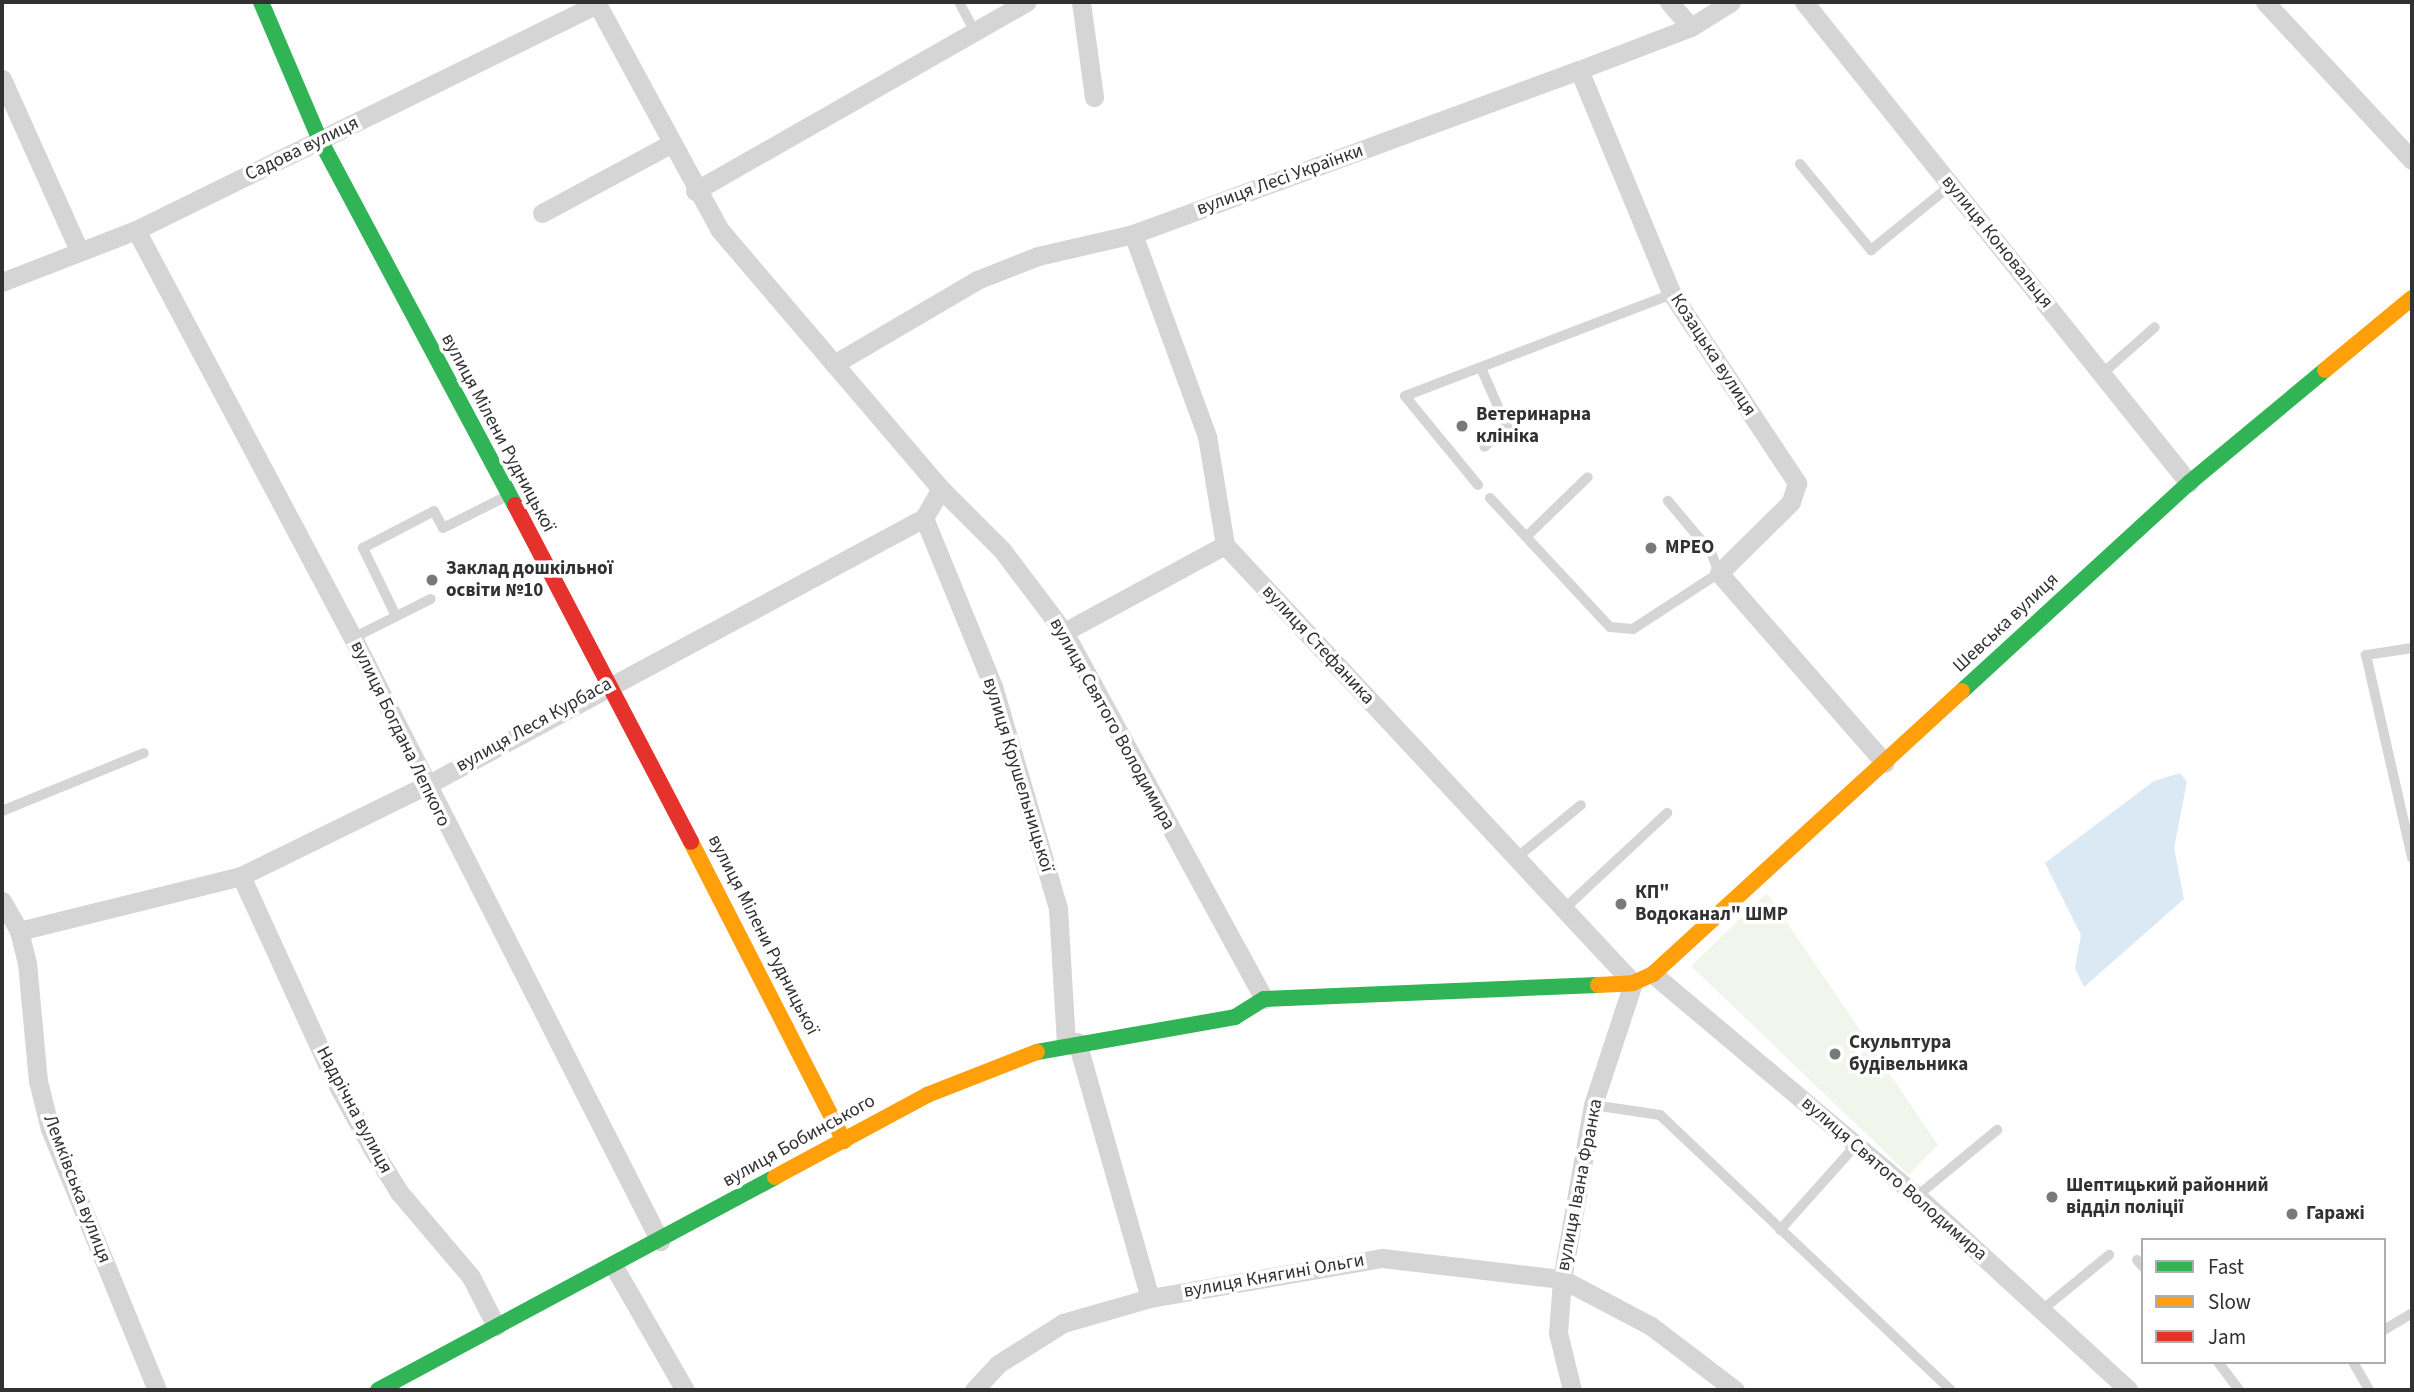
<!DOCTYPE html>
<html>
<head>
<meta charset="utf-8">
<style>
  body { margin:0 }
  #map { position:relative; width:2414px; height:1392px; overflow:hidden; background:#fff; font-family:"Source Sans 3",sans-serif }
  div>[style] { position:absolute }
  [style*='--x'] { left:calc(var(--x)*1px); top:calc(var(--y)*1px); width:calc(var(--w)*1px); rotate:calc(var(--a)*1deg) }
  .green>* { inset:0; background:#f1f6ed }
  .water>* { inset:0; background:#dae9f3 }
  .lane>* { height:10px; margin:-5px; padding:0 5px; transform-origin:5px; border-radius:5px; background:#d5d5d5 }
  .street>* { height:19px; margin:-9.5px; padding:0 9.5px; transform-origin:9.5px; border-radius:9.5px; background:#d5d5d5 }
  .fast>* { height:16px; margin:-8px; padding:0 8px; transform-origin:8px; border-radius:8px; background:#30b455 }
  .slow>* { height:16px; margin:-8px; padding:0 8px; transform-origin:8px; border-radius:8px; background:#ff9f0a }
  .jam>* { height:16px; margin:-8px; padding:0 8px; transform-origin:8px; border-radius:8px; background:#e5322d }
  .dots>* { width:19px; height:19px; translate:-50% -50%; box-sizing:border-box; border:4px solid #fff; border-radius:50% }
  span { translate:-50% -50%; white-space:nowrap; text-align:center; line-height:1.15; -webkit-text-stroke:7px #fff; paint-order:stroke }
  .street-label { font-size:19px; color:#313131 }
  .poi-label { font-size:19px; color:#313131; font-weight:700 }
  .left { translate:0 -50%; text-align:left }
  .frame { position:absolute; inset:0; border:4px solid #313131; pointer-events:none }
  .legend { position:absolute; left:2141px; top:1238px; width:245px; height:126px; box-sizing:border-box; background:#fff; border:2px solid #adadad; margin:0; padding:9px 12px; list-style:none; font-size:21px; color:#313131 }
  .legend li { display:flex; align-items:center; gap:14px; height:35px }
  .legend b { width:35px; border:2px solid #adadad }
</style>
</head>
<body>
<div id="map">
  <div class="green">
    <div style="clip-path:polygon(1767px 893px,1938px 1145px,1909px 1175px,1691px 966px)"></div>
  </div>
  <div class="water">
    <div style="clip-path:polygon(2180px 773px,2187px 782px,2174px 848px,2184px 899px,2084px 987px,2075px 968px,2081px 935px,2045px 863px,2154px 781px)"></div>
  </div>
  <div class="lane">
    <div style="--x:959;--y:2;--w:32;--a:62"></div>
    <div style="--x:1800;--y:164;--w:112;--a:50.5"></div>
    <div style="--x:1871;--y:250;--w:103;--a:-39.1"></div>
    <div style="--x:1481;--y:368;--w:64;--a:66.2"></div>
    <div style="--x:1507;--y:427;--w:30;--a:139"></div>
    <div style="--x:2103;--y:373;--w:69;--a:-41.5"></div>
    <div style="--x:1478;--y:485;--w:115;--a:-129.4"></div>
    <div style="--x:1405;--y:396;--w:286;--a:-20.9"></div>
    <div style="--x:1490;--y:498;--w:176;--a:47.1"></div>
    <div style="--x:1610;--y:627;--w:23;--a:5"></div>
    <div style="--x:1633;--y:629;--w:103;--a:-33.1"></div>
    <div style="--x:1719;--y:573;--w:22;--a:-111"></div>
    <div style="--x:1711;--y:552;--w:67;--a:-130.1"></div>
    <div style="--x:1526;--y:537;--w:86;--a:-44.1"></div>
    <div style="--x:396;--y:616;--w:76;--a:-115.9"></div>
    <div style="--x:363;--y:548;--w:80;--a:-27.5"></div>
    <div style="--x:434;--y:511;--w:19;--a:62"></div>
    <div style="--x:443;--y:528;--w:72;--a:-26.6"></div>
    <div style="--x:353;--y:638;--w:87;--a:-26.6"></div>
    <div style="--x:2412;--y:648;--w:47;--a:171.3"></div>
    <div style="--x:2366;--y:655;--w:208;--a:77.2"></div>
    <div style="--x:2;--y:811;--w:153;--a:-22.2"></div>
    <div style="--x:1515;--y:859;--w:85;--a:-39.3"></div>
    <div style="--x:1562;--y:911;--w:144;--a:-43"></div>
    <div style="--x:1593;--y:1105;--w:68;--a:8.5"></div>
    <div style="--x:1660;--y:1115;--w:400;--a:43.4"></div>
    <div style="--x:1917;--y:1196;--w:104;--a:-39.5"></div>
    <div style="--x:1780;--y:1230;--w:115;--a:-48.2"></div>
    <div style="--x:2137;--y:1260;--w:9;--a:49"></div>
    <div style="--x:2042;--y:1310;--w:87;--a:-39.4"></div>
    <div style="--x:2384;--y:1330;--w:33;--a:-31"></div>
    <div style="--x:2218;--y:1362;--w:35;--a:53"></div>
    <div style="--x:2353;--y:1362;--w:32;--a:60"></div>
  </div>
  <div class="street">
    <div style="--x:596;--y:2;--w:258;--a:61.5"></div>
    <div style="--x:719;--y:229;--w:342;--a:49.5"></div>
    <div style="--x:941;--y:489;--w:86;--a:45"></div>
    <div style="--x:1002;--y:550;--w:103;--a:52.9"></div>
    <div style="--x:1064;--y:632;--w:418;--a:61.4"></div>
    <div style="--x:1081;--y:2;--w:96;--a:82.2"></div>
    <div style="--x:1669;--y:2;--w:33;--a:49"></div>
    <div style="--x:1804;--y:2;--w:616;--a:51.33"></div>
    <div style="--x:2265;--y:2;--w:216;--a:47.1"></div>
    <div style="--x:1579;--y:70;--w:243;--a:67.5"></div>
    <div style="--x:1672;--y:294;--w:227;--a:56.5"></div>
    <div style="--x:1797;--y:483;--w:20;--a:108"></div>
    <div style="--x:1791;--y:502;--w:101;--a:135.4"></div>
    <div style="--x:1719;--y:573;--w:252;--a:48.9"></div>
    <div style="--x:2;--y:79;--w:188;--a:65.8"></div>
    <div style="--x:695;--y:191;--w:382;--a:-29.7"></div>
    <div style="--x:542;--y:213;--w:148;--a:-28.3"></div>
    <div style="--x:136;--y:230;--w:462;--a:62"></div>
    <div style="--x:353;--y:638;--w:677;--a:63.02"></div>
    <div style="--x:1133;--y:234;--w:215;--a:69.9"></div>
    <div style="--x:1207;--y:436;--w:110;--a:80.6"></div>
    <div style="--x:1225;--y:545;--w:599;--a:47.03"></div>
    <div style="--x:1633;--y:983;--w:128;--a:108.2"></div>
    <div style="--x:1593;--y:1105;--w:177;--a:100.1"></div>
    <div style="--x:1562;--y:1279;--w:54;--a:94.2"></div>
    <div style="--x:1558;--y:1333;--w:59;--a:76.2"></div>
    <div style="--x:2;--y:282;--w:144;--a:-21.2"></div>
    <div style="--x:136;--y:230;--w:513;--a:-26.12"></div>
    <div style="--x:834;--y:364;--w:166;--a:-30.4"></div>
    <div style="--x:977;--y:280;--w:66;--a:-21.5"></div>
    <div style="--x:1038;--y:256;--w:98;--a:-13"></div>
    <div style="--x:1133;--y:234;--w:475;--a:-20.2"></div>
    <div style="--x:1579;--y:70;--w:120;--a:-21"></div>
    <div style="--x:1691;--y:27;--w:47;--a:-32"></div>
    <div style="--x:924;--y:518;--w:182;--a:67.7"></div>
    <div style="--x:993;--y:686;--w:232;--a:73.7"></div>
    <div style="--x:1058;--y:909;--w:134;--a:86.6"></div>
    <div style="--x:1064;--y:632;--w:183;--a:-28.4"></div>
    <div style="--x:241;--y:876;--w:219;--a:65.4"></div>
    <div style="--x:332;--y:1075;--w:83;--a:61.3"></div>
    <div style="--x:372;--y:1148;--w:52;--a:58.5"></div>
    <div style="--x:399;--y:1192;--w:111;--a:49.7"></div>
    <div style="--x:471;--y:1277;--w:55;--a:63"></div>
    <div style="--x:2;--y:901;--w:34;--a:60"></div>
    <div style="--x:19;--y:931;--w:33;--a:76"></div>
    <div style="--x:27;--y:963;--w:119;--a:84.7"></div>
    <div style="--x:38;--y:1081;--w:49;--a:76"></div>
    <div style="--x:50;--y:1129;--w:282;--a:67.7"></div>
    <div style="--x:19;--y:931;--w:229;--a:-13.9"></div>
    <div style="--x:241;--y:876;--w:205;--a:-26.1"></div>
    <div style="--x:425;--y:786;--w:566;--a:-28.24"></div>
    <div style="--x:924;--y:518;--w:34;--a:-60"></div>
    <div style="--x:1653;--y:974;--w:345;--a:40.1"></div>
    <div style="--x:1917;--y:1196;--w:287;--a:42.5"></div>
    <div style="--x:1077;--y:1042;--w:266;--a:74.1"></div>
    <div style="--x:613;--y:1265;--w:144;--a:60.1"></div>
    <div style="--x:974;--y:1390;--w:35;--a:-47"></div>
    <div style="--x:998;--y:1364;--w:77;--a:-32.2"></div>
    <div style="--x:1063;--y:1323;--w:91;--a:-16"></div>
    <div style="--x:1150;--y:1298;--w:235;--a:-9.8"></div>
    <div style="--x:1382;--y:1258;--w:181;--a:6.7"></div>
    <div style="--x:1562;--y:1279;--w:101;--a:27.8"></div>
    <div style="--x:1651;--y:1326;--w:106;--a:37.3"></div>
  </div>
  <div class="fast">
    <div style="--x:261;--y:2;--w:150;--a:66.9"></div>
    <div style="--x:320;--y:140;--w:414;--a:61.9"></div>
    <div style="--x:1962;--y:691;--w:308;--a:-42.5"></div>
    <div style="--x:2189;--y:483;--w:177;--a:-39.7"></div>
    <div style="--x:1037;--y:1052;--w:201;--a:-10"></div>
    <div style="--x:1235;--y:1017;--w:34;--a:-32"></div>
    <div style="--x:1264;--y:999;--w:334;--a:-2.4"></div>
    <div style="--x:378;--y:1390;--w:451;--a:-28.2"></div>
  </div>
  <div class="slow">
    <div style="--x:2325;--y:370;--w:113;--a:-39.6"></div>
    <div style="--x:691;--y:842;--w:336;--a:62.9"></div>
    <div style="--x:1598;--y:985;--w:35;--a:-3"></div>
    <div style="--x:1633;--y:983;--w:22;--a:-24"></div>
    <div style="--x:1653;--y:974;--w:419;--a:-42.5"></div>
    <div style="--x:775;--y:1177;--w:173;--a:-28.3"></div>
    <div style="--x:927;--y:1095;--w:118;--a:-21.4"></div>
  </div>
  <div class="jam">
    <div style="--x:515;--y:505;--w:380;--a:62.4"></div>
  </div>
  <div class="dots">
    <div style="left:1462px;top:426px;background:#797979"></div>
    <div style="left:1651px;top:548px;background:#797979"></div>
    <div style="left:432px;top:580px;background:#797979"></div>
    <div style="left:1621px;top:904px;background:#797979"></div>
    <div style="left:1835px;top:1054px;background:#797979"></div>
    <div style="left:2052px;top:1197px;background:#797979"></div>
    <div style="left:2292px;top:1214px;background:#797979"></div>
  </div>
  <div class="street-label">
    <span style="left:302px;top:149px;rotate:-26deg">Садова вулиця</span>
    <span style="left:1280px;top:180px;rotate:-20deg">вулиця Лесі Українки</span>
    <span style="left:1997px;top:242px;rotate:51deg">вулиця Коновальця</span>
    <span style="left:1713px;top:355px;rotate:57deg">Козацька вулиця</span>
    <span style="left:498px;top:433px;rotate:62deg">вулиця Мілени Рудницької</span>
    <span style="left:2006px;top:623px;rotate:-43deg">Шевська вулиця</span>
    <span style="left:1318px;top:645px;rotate:47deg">вулиця Стефаника</span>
    <span style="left:1112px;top:724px;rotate:61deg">вулиця Святого Володимира</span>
    <span style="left:534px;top:725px;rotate:-29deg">вулиця Леся Курбаса</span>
    <span style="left:400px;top:734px;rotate:64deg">вулиця Богдана Лепкого</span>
    <span style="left:1018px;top:775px;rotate:73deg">вулиця Крушельницької</span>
    <span style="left:763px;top:935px;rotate:63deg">вулиця Мілени Рудницької</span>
    <span style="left:354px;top:1110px;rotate:62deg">Надрічна вулиця</span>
    <span style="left:799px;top:1141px;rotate:-29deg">вулиця Бобинського</span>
    <span style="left:1894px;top:1179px;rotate:41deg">вулиця Святого Володимира</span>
    <span style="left:1580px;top:1185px;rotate:-79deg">вулиця Івана Франка</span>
    <span style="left:77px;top:1189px;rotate:69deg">Лемківська вулиця</span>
    <span style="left:1274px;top:1276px;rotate:-10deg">вулиця Княгині Ольги</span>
  </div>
  <div class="poi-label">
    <span class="left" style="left:1476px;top:426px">Ветеринарна<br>клініка</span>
    <span class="left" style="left:1665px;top:548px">МРЕО</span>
    <span class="left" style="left:446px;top:580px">Заклад дошкільної<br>освіти №10</span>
    <span class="left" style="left:1635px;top:904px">КП"<br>Водоканал" ШМР</span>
    <span class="left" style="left:1849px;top:1054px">Скульптура<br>будівельника</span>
    <span class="left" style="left:2066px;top:1197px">Шептицький районний<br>відділ поліції</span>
    <span class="left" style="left:2306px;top:1214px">Гаражі</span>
  </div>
  <div class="frame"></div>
  <ul class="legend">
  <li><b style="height:9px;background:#30b455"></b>Fast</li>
  <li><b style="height:9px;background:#ff9f0a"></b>Slow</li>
  <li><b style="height:9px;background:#e5322d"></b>Jam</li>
  </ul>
</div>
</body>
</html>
